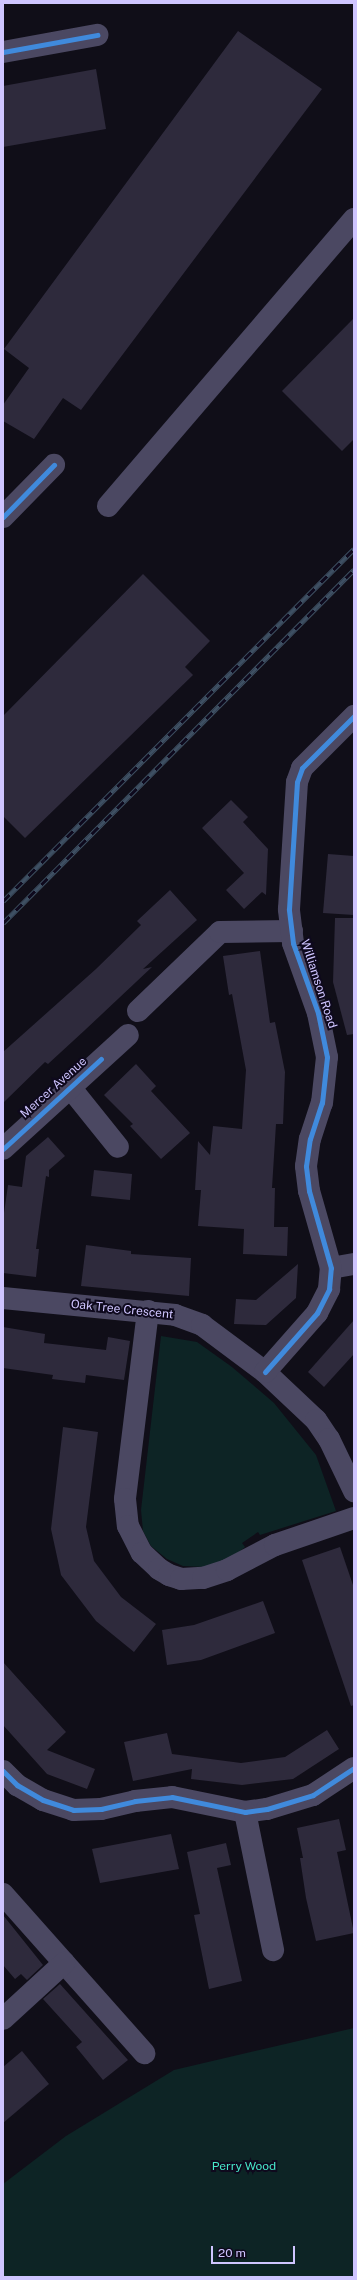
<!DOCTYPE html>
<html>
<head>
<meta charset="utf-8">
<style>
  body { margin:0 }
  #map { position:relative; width:357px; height:2280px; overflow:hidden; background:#100e18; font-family:"Public Sans",sans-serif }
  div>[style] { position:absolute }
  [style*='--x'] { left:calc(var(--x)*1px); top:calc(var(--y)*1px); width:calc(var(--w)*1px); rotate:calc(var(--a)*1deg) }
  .green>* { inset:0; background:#0d2425 }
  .building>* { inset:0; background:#2e2a3c }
  .minor>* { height:22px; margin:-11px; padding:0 11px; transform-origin:11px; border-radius:11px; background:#4b4862 }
  .rail>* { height:4.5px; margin-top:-2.25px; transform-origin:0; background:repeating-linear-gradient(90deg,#0e091d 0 9px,#3e5063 0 18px); box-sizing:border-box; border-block:1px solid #3e5063 }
  .cycleway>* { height:5px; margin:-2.5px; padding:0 2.5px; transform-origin:2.5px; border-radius:2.5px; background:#408adc }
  span { translate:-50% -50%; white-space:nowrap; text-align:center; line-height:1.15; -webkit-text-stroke:4px #0e091d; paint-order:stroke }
  .street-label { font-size:12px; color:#cfc5ff }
  .park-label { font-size:12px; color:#47e9ca }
  .frame { position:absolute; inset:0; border:4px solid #cfc5ff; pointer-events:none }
  .scale { position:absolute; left:211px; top:2246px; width:84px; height:18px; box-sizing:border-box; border:2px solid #cfc5ff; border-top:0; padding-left:5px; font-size:12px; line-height:14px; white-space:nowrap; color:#cfc5ff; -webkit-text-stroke:3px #0e091d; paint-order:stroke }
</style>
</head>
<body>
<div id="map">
  <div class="green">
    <div style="clip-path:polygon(161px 1336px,197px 1342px,232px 1367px,274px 1403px,316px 1455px,336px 1511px,260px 1535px,258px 1532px,242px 1543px,245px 1547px,233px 1557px,204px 1567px,183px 1566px,167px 1559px,151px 1546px,143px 1531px,141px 1510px)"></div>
    <div style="clip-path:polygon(354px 2028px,354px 2277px,3px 2277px,3px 2184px,66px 2136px,174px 2070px)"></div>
  </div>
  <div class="building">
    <div style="clip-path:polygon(238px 31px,322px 89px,81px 410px,63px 398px,34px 439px,3px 421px,3px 405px,29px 368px,4px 349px)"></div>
    <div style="clip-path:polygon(96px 69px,106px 129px,3px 147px,3px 86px)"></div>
    <div style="clip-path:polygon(354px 318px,354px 439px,342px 451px,282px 391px)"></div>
    <div style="clip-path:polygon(143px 574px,210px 641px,185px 667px,193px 675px,25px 838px,3px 816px,3px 716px)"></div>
    <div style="clip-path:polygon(231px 800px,248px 817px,243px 822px,268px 849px,266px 895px,262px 892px,244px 909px,226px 890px,244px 873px,202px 828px)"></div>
    <div style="clip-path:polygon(328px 854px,354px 856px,354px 915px,323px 913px)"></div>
    <div style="clip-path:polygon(170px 890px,197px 920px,143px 969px,152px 967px,85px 1030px,48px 1064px,45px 1062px,3px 1103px,3px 1052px,96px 969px,141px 925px,137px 921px)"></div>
    <div style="clip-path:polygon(335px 918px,354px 918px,354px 1034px,347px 1035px,333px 982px)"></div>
    <div style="clip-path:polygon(260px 951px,270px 1023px,275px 1022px,285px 1072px,283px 1124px,276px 1124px,272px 1188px,275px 1188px,274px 1227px,288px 1227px,287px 1256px,243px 1254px,244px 1229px,198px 1226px,201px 1190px,195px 1190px,198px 1141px,210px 1155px,213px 1126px,242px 1129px,246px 1070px,232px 994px,229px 995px,223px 956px)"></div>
    <div style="clip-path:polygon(136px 1064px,156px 1086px,151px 1091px,190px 1133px,161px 1159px,130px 1126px,133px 1124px,104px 1095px)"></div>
    <div style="clip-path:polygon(48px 1137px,65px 1156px,49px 1170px,49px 1177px,46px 1176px,36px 1249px,39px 1249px,36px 1277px,3px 1273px,3px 1220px,8px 1185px,22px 1187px,26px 1156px)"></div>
    <div style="clip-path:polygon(94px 1170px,132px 1174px,130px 1200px,91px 1196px)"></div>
    <div style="clip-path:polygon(86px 1245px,131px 1251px,131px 1254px,191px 1258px,189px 1296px,81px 1286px)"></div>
    <div style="clip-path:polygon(298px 1264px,296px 1298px,266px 1325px,234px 1324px,236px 1299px,256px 1300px)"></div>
    <div style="clip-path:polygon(354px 1320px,354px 1354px,324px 1387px,308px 1372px)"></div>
    <div style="clip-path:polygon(3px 1327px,45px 1334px,44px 1343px,106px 1350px,108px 1337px,130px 1341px,124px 1380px,86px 1375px,85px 1383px,52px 1379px,53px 1375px,3px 1368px)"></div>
    <div style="clip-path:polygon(63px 1427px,98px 1432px,86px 1527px,94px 1561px,121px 1597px,156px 1624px,134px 1652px,96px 1621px,61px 1575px,51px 1529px)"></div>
    <div style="clip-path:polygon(340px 1547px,354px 1588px,354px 1705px,351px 1706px,302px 1560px)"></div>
    <div style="clip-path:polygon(263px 1601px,275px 1633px,201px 1660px,167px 1665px,162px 1630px,194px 1625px)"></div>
    <div style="clip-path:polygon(3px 1662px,66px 1732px,47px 1750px,95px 1769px,87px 1789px,47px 1774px,3px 1725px)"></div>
    <div style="clip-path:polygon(327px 1730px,339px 1749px,293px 1779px,242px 1785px,191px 1779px,192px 1769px,133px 1781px,124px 1742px,167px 1733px,172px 1754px,241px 1763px,285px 1757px)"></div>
    <div style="clip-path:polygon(339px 1819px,346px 1850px,337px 1852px,354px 1933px,316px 1941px,306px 1898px,300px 1858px,303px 1858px,297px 1828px)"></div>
    <div style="clip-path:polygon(171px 1834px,179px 1869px,100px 1883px,92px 1849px)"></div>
    <div style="clip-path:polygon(226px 1843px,231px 1865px,217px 1868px,242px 1981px,209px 1989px,194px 1915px,200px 1914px,187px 1852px)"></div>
    <div style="clip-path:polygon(3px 1915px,43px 1965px,27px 1980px,21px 1974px,15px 1979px,3px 1965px)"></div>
    <div style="clip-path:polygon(60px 1984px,128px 2060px,103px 2080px,76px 2047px,82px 2042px,43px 1999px)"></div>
    <div style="clip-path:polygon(22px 2051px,49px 2084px,3px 2123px,3px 2067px)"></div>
  </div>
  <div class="minor">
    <div style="--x:3;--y:52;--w:96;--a:-10.3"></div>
    <div style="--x:108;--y:506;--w:378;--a:-49.4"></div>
    <div style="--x:3;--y:517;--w:73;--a:-45.6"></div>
    <div style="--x:138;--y:1011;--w:114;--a:-43.9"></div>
    <div style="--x:220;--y:932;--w:72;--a:-0.8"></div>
    <div style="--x:69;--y:1086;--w:78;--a:51.2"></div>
    <div style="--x:3;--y:1149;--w:169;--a:-42.4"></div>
    <div style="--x:331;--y:1268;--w:23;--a:-10"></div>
    <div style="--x:3;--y:1298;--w:173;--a:5.6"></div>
    <div style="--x:175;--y:1315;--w:29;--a:20"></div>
    <div style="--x:202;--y:1325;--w:79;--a:36.7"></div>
    <div style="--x:265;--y:1372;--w:70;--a:43.3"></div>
    <div style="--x:316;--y:1420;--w:23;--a:56"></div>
    <div style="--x:329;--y:1439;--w:58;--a:64.3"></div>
    <div style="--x:148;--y:1311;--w:189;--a:97"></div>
    <div style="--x:125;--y:1499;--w:27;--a:84"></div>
    <div style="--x:128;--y:1526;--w:30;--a:63"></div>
    <div style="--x:142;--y:1553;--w:23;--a:43"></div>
    <div style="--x:159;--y:1569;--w:12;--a:31"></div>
    <div style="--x:169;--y:1575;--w:13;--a:18"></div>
    <div style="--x:181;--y:1579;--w:22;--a:-3"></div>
    <div style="--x:203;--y:1578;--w:25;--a:-18"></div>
    <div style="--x:227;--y:1570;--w:54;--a:-27.5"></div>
    <div style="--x:275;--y:1545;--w:83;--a:-18.9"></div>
    <div style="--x:265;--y:1372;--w:79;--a:-48.6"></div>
    <div style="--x:317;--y:1313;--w:27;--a:-63"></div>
    <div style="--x:329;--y:1289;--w:21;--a:-85"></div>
    <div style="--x:331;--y:1268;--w:80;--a:-105.9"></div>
    <div style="--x:309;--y:1191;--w:25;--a:-97"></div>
    <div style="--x:306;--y:1166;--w:27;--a:-82"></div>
    <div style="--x:310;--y:1139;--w:38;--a:-72"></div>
    <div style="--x:322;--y:1103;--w:46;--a:-83.8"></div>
    <div style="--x:327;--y:1057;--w:45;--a:-101.6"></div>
    <div style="--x:318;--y:1013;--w:74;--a:-109.7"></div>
    <div style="--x:293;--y:943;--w:34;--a:-97"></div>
    <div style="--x:289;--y:909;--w:127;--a:-86.4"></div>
    <div style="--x:297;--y:782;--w:15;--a:-70"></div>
    <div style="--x:302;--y:768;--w:74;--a:-45"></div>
    <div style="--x:3;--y:1771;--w:20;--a:45"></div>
    <div style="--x:17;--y:1785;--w:30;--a:30"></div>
    <div style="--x:43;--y:1800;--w:32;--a:18"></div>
    <div style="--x:73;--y:1810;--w:28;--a:-2"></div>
    <div style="--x:101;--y:1809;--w:35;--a:-13"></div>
    <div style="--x:135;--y:1801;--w:37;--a:-6"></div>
    <div style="--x:172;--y:1797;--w:75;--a:11.6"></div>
    <div style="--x:245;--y:1812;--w:22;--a:-8"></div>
    <div style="--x:267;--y:1809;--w:48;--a:-16.9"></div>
    <div style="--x:313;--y:1795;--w:49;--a:-33.4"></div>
    <div style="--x:245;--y:1812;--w:141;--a:78.5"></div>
    <div style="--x:3;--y:1894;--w:213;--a:48.4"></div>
    <div style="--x:3;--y:2019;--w:83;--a:-42.6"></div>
  </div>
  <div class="rail">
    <div style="--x:3;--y:901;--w:497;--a:-45.1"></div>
    <div style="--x:3;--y:923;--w:498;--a:-45.2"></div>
  </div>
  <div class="cycleway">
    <div style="--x:3;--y:52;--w:96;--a:-10.3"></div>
    <div style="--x:3;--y:517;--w:73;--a:-45.6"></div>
    <div style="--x:3;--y:1149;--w:133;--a:-42.6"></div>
    <div style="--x:265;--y:1372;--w:79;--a:-48.6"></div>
    <div style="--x:317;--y:1313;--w:27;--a:-63"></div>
    <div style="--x:329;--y:1289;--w:21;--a:-85"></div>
    <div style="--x:331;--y:1268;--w:80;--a:-105.9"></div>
    <div style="--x:309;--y:1191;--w:25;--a:-97"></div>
    <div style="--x:306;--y:1166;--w:27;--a:-82"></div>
    <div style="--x:310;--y:1139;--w:38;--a:-72"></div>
    <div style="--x:322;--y:1103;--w:46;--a:-83.8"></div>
    <div style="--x:327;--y:1057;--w:45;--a:-101.6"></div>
    <div style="--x:318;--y:1013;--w:74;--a:-109.7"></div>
    <div style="--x:293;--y:943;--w:34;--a:-97"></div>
    <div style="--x:289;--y:909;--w:127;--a:-86.4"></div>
    <div style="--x:297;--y:782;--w:15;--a:-70"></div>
    <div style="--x:302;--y:768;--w:74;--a:-45"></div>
    <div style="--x:3;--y:1771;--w:20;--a:45"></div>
    <div style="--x:17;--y:1785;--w:30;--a:30"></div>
    <div style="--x:43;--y:1800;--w:32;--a:18"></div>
    <div style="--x:73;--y:1810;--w:28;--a:-2"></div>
    <div style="--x:101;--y:1809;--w:35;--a:-13"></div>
    <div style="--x:135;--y:1801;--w:37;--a:-6"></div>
    <div style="--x:172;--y:1797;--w:75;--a:11.6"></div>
    <div style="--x:245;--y:1812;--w:22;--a:-8"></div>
    <div style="--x:267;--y:1809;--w:48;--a:-16.9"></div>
    <div style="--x:313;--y:1795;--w:49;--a:-33.4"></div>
  </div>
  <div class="street-label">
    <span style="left:318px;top:984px;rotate:72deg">Williamson Road</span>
    <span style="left:54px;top:1088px;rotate:-42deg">Mercer Avenue</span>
    <span style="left:122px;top:1310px;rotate:6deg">Oak Tree Crescent</span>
  </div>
  <div class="park-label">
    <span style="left:244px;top:2167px">Perry Wood</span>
  </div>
  <div class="frame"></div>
  <div class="scale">20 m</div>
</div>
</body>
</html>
